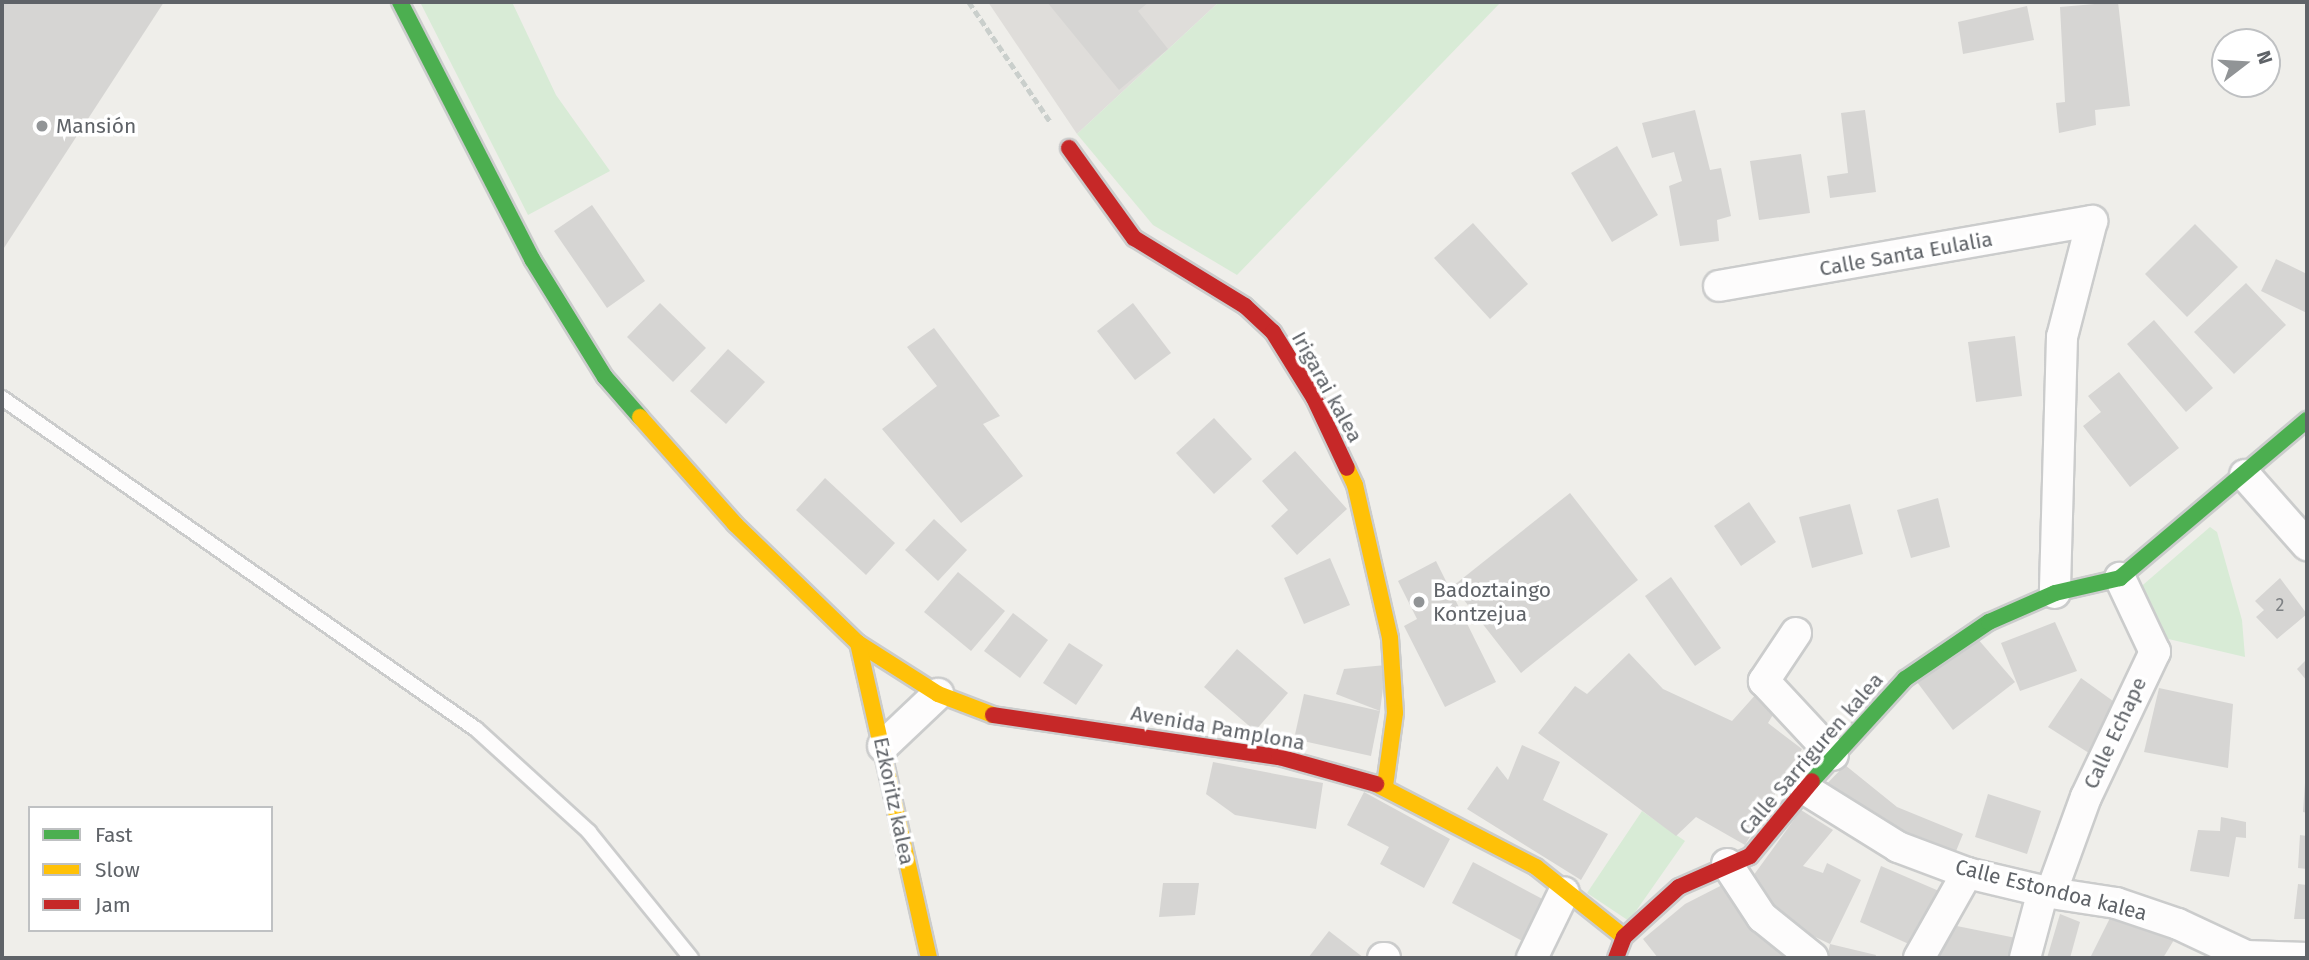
<!DOCTYPE html>
<html>
<head>
<meta charset="utf-8">
<style>
  body { margin:0 }
  #map { position:relative; width:2309px; height:960px; overflow:hidden; background:#efeeea; font-family:"Fira Sans",sans-serif }
  div>[style] { position:absolute }
  [style*='--x'] { left:calc(var(--x)*1px); top:calc(var(--y)*1px); width:calc(var(--w)*1px); rotate:calc(var(--a)*1deg) }
  .industrial>* { inset:0; background:#dfddda }
  .green>* { inset:0; background:#d8ebd6 }
  .building>* { inset:0; background:#d6d5d3 }
  .path>* { height:4.5px; margin-top:-2.25px; transform-origin:0; background:repeating-linear-gradient(90deg,#cacfcc 0 7px,transparent 0 10.5px) }
  .roads { filter:drop-shadow(2px 0 #cbcccc) drop-shadow(-2px 0 #cbcccc) drop-shadow(0 2px #cbcccc) drop-shadow(0 -2px #cbcccc) }
  .lane>* { height:14px; margin:-7px; padding:0 7px; transform-origin:7px; border-radius:7px; background:#fdfcfc }
  .street>* { height:30px; margin:-15px; padding:0 15px; transform-origin:15px; border-radius:15px; background:#fdfcfc }
  .fast>* { height:16px; margin:-8px; padding:0 8px; transform-origin:8px; border-radius:8px; background:#4caf50 }
  .slow>* { height:16px; margin:-8px; padding:0 8px; transform-origin:8px; border-radius:8px; background:#ffc107 }
  .jam>* { height:16px; margin:-8px; padding:0 8px; transform-origin:8px; border-radius:8px; background:#c62828 }
  .dots>* { width:19px; height:19px; translate:-50% -50%; box-sizing:border-box; border:4px solid #fff; border-radius:50% }
  span { translate:-50% -50%; white-space:nowrap; text-align:center; line-height:1.15; -webkit-text-stroke:7px #fff; paint-order:stroke }
  .number-label { font-size:18px; color:#7e8184 }
  .number-label span { -webkit-text-stroke-width:0 }
  .poi-label { font-size:21px; color:#5f6368 }
  .left { translate:0 -50%; text-align:left }
  .street-label { font-size:21px; color:#5f6368 }
  .frame { position:absolute; inset:0; border:4px solid #5f6368; pointer-events:none }
  .legend { position:absolute; left:28px; top:806px; width:245px; height:126px; box-sizing:border-box; background:#fff; border:2px solid #bfc1c3; margin:0; padding:9px 12px; list-style:none; font-size:21px; color:#5f6368 }
  .legend li { display:flex; align-items:center; gap:14px; height:35px }
  .legend b { width:35px; border:2px solid #bfc1c3 }
  .north { position:absolute; left:2211px; top:28px; width:70px; height:70px; box-sizing:border-box; background:#fff; border:2px solid #bfc1c3; border-radius:50%; rotate:73deg; font-size:19px; font-weight:700; line-height:28px; text-align:center; color:#5f6368 }
  .north::after { content:''; display:block; margin:auto; width:24px; height:32px; background:#919496; clip-path:polygon(50% 0,100% 100%,50% 72%,0 100%) }
</style>
</head>
<body>
<div id="map">
  <div class="industrial">
    <div style="clip-path:polygon(988px 2px,1219px 2px,1077px 134px)"></div>
  </div>
  <div class="green">
    <div style="clip-path:polygon(420px 2px,512px 2px,556px 95px,610px 171px,528px 215px)"></div>
    <div style="clip-path:polygon(1219px 2px,1501px 2px,1237px 275px,1153px 225px,1077px 134px)"></div>
    <div style="clip-path:polygon(2210px 527px,2217px 532px,2242px 620px,2245px 657px,2160px 637px,2137px 590px)"></div>
    <div style="clip-path:polygon(1642px 811px,1685px 841px,1629px 921px,1587px 893px)"></div>
  </div>
  <div class="building">
    <div style="clip-path:polygon(2px 2px,164px 2px,2px 251px)"></div>
    <div style="clip-path:polygon(1047px 2px,1149px 2px,1138px 11px,1168px 49px,1119px 90px)"></div>
    <div style="clip-path:polygon(2118px 2px,2130px 106px,2095px 110px,2096px 125px,2059px 133px,2056px 103px,2065px 102px,2060px 7px)"></div>
    <div style="clip-path:polygon(2027px 6px,2034px 40px,1963px 54px,1958px 22px)"></div>
    <div style="clip-path:polygon(1695px 110px,1710px 170px,1721px 168px,1731px 216px,1717px 220px,1719px 241px,1680px 246px,1669px 186px,1682px 181px,1674px 152px,1652px 158px,1642px 123px)"></div>
    <div style="clip-path:polygon(1865px 110px,1876px 192px,1830px 198px,1827px 176px,1848px 173px,1841px 113px)"></div>
    <div style="clip-path:polygon(1617px 146px,1658px 215px,1612px 242px,1571px 173px)"></div>
    <div style="clip-path:polygon(1801px 154px,1810px 213px,1759px 220px,1750px 161px)"></div>
    <div style="clip-path:polygon(592px 205px,645px 281px,607px 308px,554px 231px)"></div>
    <div style="clip-path:polygon(1473px 223px,1528px 284px,1490px 319px,1434px 258px)"></div>
    <div style="clip-path:polygon(2195px 224px,2238px 267px,2187px 317px,2145px 274px)"></div>
    <div style="clip-path:polygon(2276px 259px,2307px 274px,2307px 313px,2261px 291px)"></div>
    <div style="clip-path:polygon(2246px 283px,2286px 325px,2234px 374px,2194px 332px)"></div>
    <div style="clip-path:polygon(660px 303px,706px 348px,673px 382px,627px 337px)"></div>
    <div style="clip-path:polygon(1133px 303px,1171px 353px,1135px 380px,1097px 331px)"></div>
    <div style="clip-path:polygon(2154px 320px,2213px 388px,2186px 412px,2127px 344px)"></div>
    <div style="clip-path:polygon(934px 328px,1000px 416px,983px 424px,1023px 476px,961px 523px,882px 429px,937px 386px,907px 347px)"></div>
    <div style="clip-path:polygon(2015px 336px,2022px 396px,1976px 402px,1968px 342px)"></div>
    <div style="clip-path:polygon(728px 349px,765px 382px,726px 424px,690px 391px)"></div>
    <div style="clip-path:polygon(2119px 372px,2179px 448px,2130px 487px,2083px 426px,2101px 412px,2088px 396px)"></div>
    <div style="clip-path:polygon(1214px 418px,1252px 459px,1214px 494px,1176px 453px)"></div>
    <div style="clip-path:polygon(1295px 451px,1347px 509px,1297px 555px,1271px 526px,1288px 510px,1262px 481px)"></div>
    <div style="clip-path:polygon(825px 478px,895px 543px,866px 575px,796px 510px)"></div>
    <div style="clip-path:polygon(1570px 493px,1638px 580px,1521px 673px,1453px 586px)"></div>
    <div style="clip-path:polygon(1938px 498px,1950px 547px,1911px 558px,1897px 510px)"></div>
    <div style="clip-path:polygon(1749px 502px,1776px 542px,1741px 566px,1714px 526px)"></div>
    <div style="clip-path:polygon(1850px 504px,1863px 554px,1812px 568px,1799px 517px)"></div>
    <div style="clip-path:polygon(934px 519px,967px 550px,938px 581px,905px 550px)"></div>
    <div style="clip-path:polygon(1330px 558px,1350px 605px,1304px 624px,1284px 578px)"></div>
    <div style="clip-path:polygon(1436px 561px,1496px 682px,1445px 707px,1404px 626px,1417px 619px,1398px 581px)"></div>
    <div style="clip-path:polygon(958px 572px,1005px 611px,971px 651px,924px 612px)"></div>
    <div style="clip-path:polygon(1671px 577px,1721px 648px,1695px 666px,1645px 596px)"></div>
    <div style="clip-path:polygon(2280px 578px,2307px 614px,2277px 639px,2256px 617px,2264px 610px,2255px 601px)"></div>
    <div style="clip-path:polygon(1013px 613px,1048px 640px,1020px 678px,984px 651px)"></div>
    <div style="clip-path:polygon(2055px 622px,2077px 671px,2020px 691px,2001px 643px)"></div>
    <div style="clip-path:polygon(1977px 638px,2015px 682px,1953px 730px,1917px 682px)"></div>
    <div style="clip-path:polygon(1069px 643px,1103px 665px,1076px 705px,1043px 683px)"></div>
    <div style="clip-path:polygon(1237px 649px,1288px 693px,1255px 731px,1204px 687px)"></div>
    <div style="clip-path:polygon(1629px 653px,1663px 689px,1732px 721px,1758px 692px,1774px 713px,1768px 723px,1802px 749px,1745px 845px,1696px 817px,1676px 836px,1538px 733px,1575px 686px,1587px 694px)"></div>
    <div style="clip-path:polygon(2307px 659px,2307px 681px,2297px 669px)"></div>
    <div style="clip-path:polygon(1386px 665px,1380px 711px,1336px 694px,1344px 669px)"></div>
    <div style="clip-path:polygon(2081px 678px,2120px 706px,2092px 755px,2048px 727px)"></div>
    <div style="clip-path:polygon(2159px 688px,2233px 704px,2228px 768px,2144px 752px)"></div>
    <div style="clip-path:polygon(1304px 694px,1380px 711px,1371px 756px,1294px 739px)"></div>
    <div style="clip-path:polygon(1522px 745px,1560px 762px,1543px 800px,1608px 834px,1581px 880px,1467px 809px,1497px 766px,1508px 780px)"></div>
    <div style="clip-path:polygon(1213px 762px,1323px 783px,1316px 829px,1235px 815px,1206px 794px)"></div>
    <div style="clip-path:polygon(1845px 765px,1897px 807px,1963px 834px,1952px 861px,1818px 793px)"></div>
    <div style="clip-path:polygon(2305px 783px,2307px 783px,2307px 813px,2303px 812px)"></div>
    <div style="clip-path:polygon(1364px 792px,1450px 839px,1424px 888px,1380px 864px,1389px 847px,1347px 825px)"></div>
    <div style="clip-path:polygon(1988px 794px,2041px 811px,2027px 854px,1975px 837px)"></div>
    <div style="clip-path:polygon(1801px 810px,1833px 830px,1803px 866px,1823px 873px,1827px 863px,1861px 880px,1830px 944px,1765px 913px,1745px 887px)"></div>
    <div style="clip-path:polygon(2221px 817px,2246px 822px,2246px 838px,2236px 837px,2229px 877px,2190px 871px,2198px 830px,2220px 831px)"></div>
    <div style="clip-path:polygon(2300px 835px,2307px 836px,2307px 869px,2298px 868px)"></div>
    <div style="clip-path:polygon(1473px 862px,1550px 903px,1528px 944px,1452px 903px)"></div>
    <div style="clip-path:polygon(1881px 866px,1939px 891px,1911px 945px,1860px 922px)"></div>
    <div style="clip-path:polygon(1732px 880px,1801px 958px,1658px 958px,1643px 939px,1685px 904px)"></div>
    <div style="clip-path:polygon(1163px 883px,1199px 883px,1195px 915px,1159px 917px)"></div>
    <div style="clip-path:polygon(2298px 884px,2307px 885px,2307px 919px,2294px 919px)"></div>
    <div style="clip-path:polygon(2115px 908px,2177px 935px,2163px 958px,2090px 958px)"></div>
    <div style="clip-path:polygon(2060px 914px,2080px 922px,2070px 958px,2047px 958px)"></div>
    <div style="clip-path:polygon(1942px 923px,2016px 938px,2010px 958px,1934px 958px)"></div>
    <div style="clip-path:polygon(1329px 931px,1364px 958px,1308px 958px)"></div>
    <div style="clip-path:polygon(1830px 944px,1876px 955px,1875px 958px,1827px 958px)"></div>
  </div>
  <div class="path">
    <div style="--x:969;--y:2;--w:144;--a:55.8"></div>
  </div>
  <div class="roads">
    <div class="lane">
      <div style="--x:2;--y:398;--w:578;--a:34.93"></div>
      <div style="--x:476;--y:729;--w:153;--a:42.3"></div>
      <div style="--x:589;--y:832;--w:162;--a:51"></div>
    </div>
    <div class="street">
      <div style="--x:1719;--y:286;--w:379;--a:-9.9"></div>
      <div style="--x:2092;--y:221;--w:120;--a:104.5"></div>
      <div style="--x:2062;--y:337;--w:256;--a:91.6"></div>
      <div style="--x:2245;--y:475;--w:94;--a:48.5"></div>
      <div style="--x:1796;--y:633;--w:58;--a:123.7"></div>
      <div style="--x:1764;--y:681;--w:101;--a:47"></div>
      <div style="--x:883;--y:746;--w:76;--a:-43.4"></div>
      <div style="--x:1805;--y:789;--w:110;--a:31.9"></div>
      <div style="--x:1898;--y:847;--w:74;--a:20.6"></div>
      <div style="--x:1967;--y:873;--w:86;--a:13.4"></div>
      <div style="--x:2051;--y:893;--w:66;--a:8.7"></div>
      <div style="--x:2116;--y:903;--w:65;--a:18.7"></div>
      <div style="--x:2178;--y:924;--w:75;--a:25.2"></div>
      <div style="--x:2246;--y:956;--w:61;--a:1.9"></div>
      <div style="--x:1727;--y:864;--w:64;--a:56.6"></div>
      <div style="--x:1762;--y:917;--w:65;--a:38.8"></div>
      <div style="--x:2051;--y:893;--w:102;--a:-70"></div>
      <div style="--x:2086;--y:797;--w:161;--a:-64.6"></div>
      <div style="--x:2155;--y:652;--w:82;--a:-115.3"></div>
      <div style="--x:1383;--y:958;--w:2;--a:0"></div>
      <div style="--x:1532;--y:958;--w:73;--a:-64.1"></div>
      <div style="--x:1919;--y:958;--w:98;--a:-60.5"></div>
      <div style="--x:2025;--y:958;--w:69;--a:-75"></div>
    </div>
    <div class="fast">
      <div style="--x:400;--y:2;--w:289;--a:62.8"></div>
      <div style="--x:532;--y:259;--w:139;--a:58.3"></div>
      <div style="--x:605;--y:377;--w:53;--a:48.8"></div>
      <div style="--x:1812;--y:781;--w:138;--a:-47.6"></div>
      <div style="--x:1905;--y:679;--w:102;--a:-34.2"></div>
      <div style="--x:1989;--y:622;--w:72;--a:-23.7"></div>
      <div style="--x:2055;--y:593;--w:67;--a:-13"></div>
      <div style="--x:2120;--y:578;--w:245;--a:-40.2"></div>
    </div>
    <div class="slow">
      <div style="--x:640;--y:417;--w:143;--a:48.4"></div>
      <div style="--x:735;--y:524;--w:171;--a:44.1"></div>
      <div style="--x:858;--y:643;--w:95;--a:32.5"></div>
      <div style="--x:938;--y:694;--w:59;--a:20.9"></div>
      <div style="--x:1347;--y:468;--w:19;--a:65"></div>
      <div style="--x:1355;--y:485;--w:157;--a:77.1"></div>
      <div style="--x:1390;--y:638;--w:75;--a:86.2"></div>
      <div style="--x:1395;--y:713;--w:74;--a:97.8"></div>
      <div style="--x:858;--y:643;--w:323;--a:77.3"></div>
      <div style="--x:1376;--y:784;--w:180;--a:27.4"></div>
      <div style="--x:1536;--y:867;--w:112;--a:38.5"></div>
    </div>
    <div class="jam">
      <div style="--x:1069;--y:148;--w:111;--a:54.2"></div>
      <div style="--x:1134;--y:238;--w:130;--a:31.5"></div>
      <div style="--x:1245;--y:306;--w:38;--a:43"></div>
      <div style="--x:1273;--y:332;--w:78;--a:58.2"></div>
      <div style="--x:1314;--y:398;--w:77;--a:64.8"></div>
      <div style="--x:993;--y:715;--w:289;--a:8.4"></div>
      <div style="--x:1279;--y:757;--w:101;--a:15.6"></div>
      <div style="--x:1616;--y:958;--w:22;--a:-69"></div>
      <div style="--x:1624;--y:937;--w:74;--a:-42.3"></div>
      <div style="--x:1679;--y:887;--w:77;--a:-23.6"></div>
      <div style="--x:1750;--y:856;--w:97;--a:-50.4"></div>
    </div>
  </div>
  <div class="dots">
    <div style="left:42px;top:126px;background:#919496"></div>
    <div style="left:1419px;top:602px;background:#919496"></div>
  </div>
  <div class="number-label">
    <span style="left:2280px;top:605px">2</span>
  </div>
  <div class="poi-label">
    <span class="left" style="left:56px;top:126px">Mansión</span>
    <span class="left" style="left:1433px;top:602px">Badoztaingo<br>Kontzejua</span>
  </div>
  <div class="street-label">
    <span style="left:1906px;top:254px;rotate:-10deg">Calle Santa Eulalia</span>
    <span style="left:1327px;top:387px;rotate:61deg">Irigarai kalea</span>
    <span style="left:1218px;top:728px;rotate:10deg">Avenida Pamplona</span>
    <span style="left:2115px;top:733px;rotate:-65deg">Calle Echape</span>
    <span style="left:1811px;top:754px;rotate:-49deg">Calle Sarriguren kalea</span>
    <span style="left:894px;top:801px;rotate:78deg">Ezkoritz kalea</span>
    <span style="left:2051px;top:890px;rotate:14deg">Calle Estondoa kalea</span>
  </div>
  <div class="frame"></div>
  <ul class="legend">
  <li><b style="height:9px;background:#4caf50"></b>Fast</li>
  <li><b style="height:9px;background:#ffc107"></b>Slow</li>
  <li><b style="height:9px;background:#c62828"></b>Jam</li>
  </ul>
  <div class="north">N</div>
</div>
</body>
</html>
